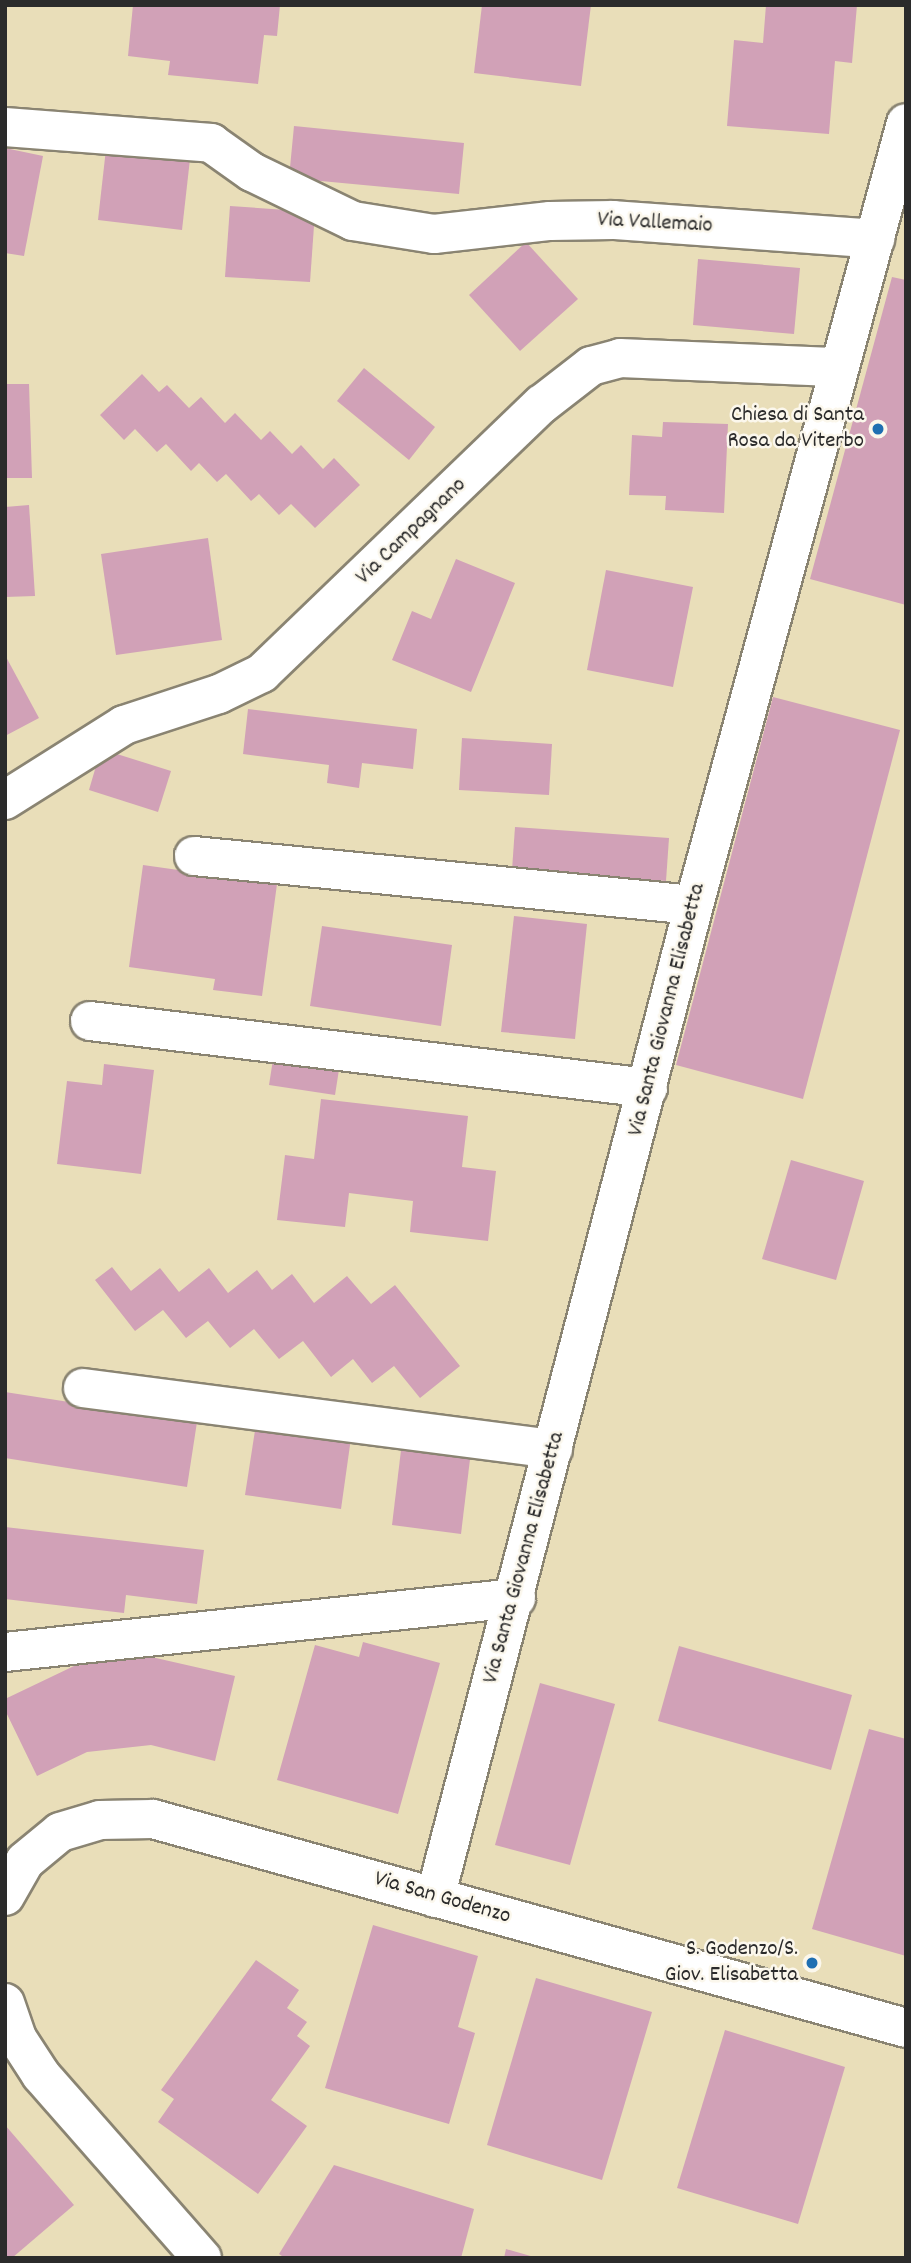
<!DOCTYPE html>
<html>
<head>
<meta charset="utf-8">
<style>
  body { margin:0 }
  #map { position:relative; width:911px; height:2263px; overflow:hidden; background:#e9deb9; font-family:Dekko,sans-serif }
  div>[style] { position:absolute }
  [style*='--x'] { left:calc(var(--x)*1px); top:calc(var(--y)*1px); width:calc(var(--w)*1px); rotate:calc(var(--a)*1deg) }
  .building>* { inset:0; background:#d1a1b7 }
  .roads { filter:drop-shadow(2px 0 #8a8472) drop-shadow(-2px 0 #8a8472) drop-shadow(0 2px #8a8472) drop-shadow(0 -2px #8a8472) }
  .minor>* { height:38px; margin:-19px; padding:0 19px; transform-origin:19px; border-radius:19px; background:#fff }
  .dots>* { width:19px; height:19px; translate:-50% -50%; box-sizing:border-box; border:4px solid #fbf7ec; border-radius:50% }
  span { translate:-50% -50%; white-space:nowrap; text-align:center; line-height:1.15; -webkit-text-stroke:5px #fbf7ec; paint-order:stroke }
  .street-label { font-size:23px; color:#2b2b2b }
  .poi-label { font-size:23px; color:#2b2b2b }
  .right { translate:-100% -50%; text-align:right }
  .frame { position:absolute; inset:0; border:7px solid #2b2b2b; pointer-events:none }
</style>
</head>
<body>
<div id="map">
  <div class="building">
    <div style="clip-path:polygon(133px 5px,280px 5px,277px 36px,264px 35px,258px 84px,168px 75px,170px 61px,128px 56px)"></div>
    <div style="clip-path:polygon(482px 5px,591px 5px,581px 86px,474px 73px)"></div>
    <div style="clip-path:polygon(766px 5px,857px 5px,852px 63px,835px 61px,829px 134px,727px 126px,734px 40px,763px 43px)"></div>
    <div style="clip-path:polygon(294px 126px,464px 143px,459px 194px,289px 178px)"></div>
    <div style="clip-path:polygon(107px 140px,191px 150px,182px 230px,98px 220px)"></div>
    <div style="clip-path:polygon(5px 148px,43px 156px,24px 256px,5px 253px)"></div>
    <div style="clip-path:polygon(230px 206px,315px 212px,310px 282px,225px 277px)"></div>
    <div style="clip-path:polygon(526px 242px,578px 299px,520px 351px,469px 295px)"></div>
    <div style="clip-path:polygon(698px 259px,800px 268px,794px 334px,693px 325px)"></div>
    <div style="clip-path:polygon(892px 277px,906px 280px,906px 605px,810px 579px)"></div>
    <div style="clip-path:polygon(364px 368px,435px 427px,409px 460px,337px 401px)"></div>
    <div style="clip-path:polygon(142px 374px,159px 392px,167px 385px,189px 408px,201px 397px,225px 423px,235px 413px,261px 440px,270px 431px,292px 454px,301px 445px,323px 469px,334px 458px,360px 485px,315px 528px,291px 504px,279px 515px,259px 494px,251px 501px,226px 474px,217px 482px,199px 463px,191px 471px,166px 444px,157px 452px,135px 429px,124px 440px,100px 415px)"></div>
    <div style="clip-path:polygon(5px 384px,29px 384px,32px 478px,5px 478px)"></div>
    <div style="clip-path:polygon(663px 422px,728px 424px,724px 513px,665px 510px,666px 496px,629px 495px,632px 435px,662px 437px)"></div>
    <div style="clip-path:polygon(29px 505px,35px 596px,5px 597px,5px 507px)"></div>
    <div style="clip-path:polygon(208px 538px,222px 640px,116px 655px,101px 554px)"></div>
    <div style="clip-path:polygon(456px 559px,515px 583px,471px 692px,392px 660px,412px 611px,431px 619px)"></div>
    <div style="clip-path:polygon(606px 570px,693px 587px,673px 687px,587px 670px)"></div>
    <div style="clip-path:polygon(5px 655px,39px 718px,5px 736px)"></div>
    <div style="clip-path:polygon(773px 697px,900px 730px,803px 1099px,676px 1065px)"></div>
    <div style="clip-path:polygon(248px 709px,417px 729px,413px 769px,362px 763px,359px 788px,327px 783px,329px 765px,243px 754px)"></div>
    <div style="clip-path:polygon(462px 738px,552px 744px,549px 795px,459px 790px)"></div>
    <div style="clip-path:polygon(101px 749px,171px 771px,158px 812px,89px 790px)"></div>
    <div style="clip-path:polygon(515px 827px,669px 838px,666px 881px,512px 870px)"></div>
    <div style="clip-path:polygon(143px 865px,277px 884px,262px 996px,213px 990px,215px 979px,129px 967px)"></div>
    <div style="clip-path:polygon(514px 916px,587px 924px,575px 1039px,501px 1032px)"></div>
    <div style="clip-path:polygon(322px 926px,452px 945px,441px 1026px,310px 1006px)"></div>
    <div style="clip-path:polygon(274px 1053px,340px 1063px,335px 1095px,269px 1085px)"></div>
    <div style="clip-path:polygon(104px 1064px,154px 1070px,141px 1174px,57px 1164px,67px 1081px,102px 1085px)"></div>
    <div style="clip-path:polygon(321px 1099px,468px 1116px,462px 1167px,496px 1171px,488px 1241px,410px 1232px,413px 1201px,349px 1193px,345px 1227px,277px 1220px,285px 1155px,314px 1159px)"></div>
    <div style="clip-path:polygon(791px 1160px,864px 1181px,836px 1280px,762px 1259px)"></div>
    <div style="clip-path:polygon(112px 1267px,131px 1291px,160px 1268px,179px 1292px,209px 1268px,228px 1293px,257px 1270px,272px 1290px,292px 1274px,314px 1303px,347px 1276px,371px 1304px,395px 1285px,460px 1366px,420px 1398px,394px 1366px,372px 1383px,353px 1359px,331px 1377px,303px 1341px,279px 1359px,254px 1329px,230px 1348px,208px 1321px,186px 1338px,163px 1310px,135px 1331px,95px 1280px)"></div>
    <div style="clip-path:polygon(5px 1392px,197px 1422px,187px 1487px,5px 1458px)"></div>
    <div style="clip-path:polygon(256px 1424px,351px 1438px,341px 1509px,245px 1495px)"></div>
    <div style="clip-path:polygon(402px 1442px,471px 1451px,461px 1534px,392px 1525px)"></div>
    <div style="clip-path:polygon(5px 1527px,204px 1550px,197px 1604px,126px 1595px,124px 1613px,5px 1599px)"></div>
    <div style="clip-path:polygon(363px 1642px,440px 1663px,398px 1814px,277px 1780px,315px 1645px,359px 1657px)"></div>
    <div style="clip-path:polygon(679px 1646px,852px 1695px,831px 1770px,658px 1721px)"></div>
    <div style="clip-path:polygon(147px 1656px,235px 1676px,215px 1761px,151px 1745px,87px 1752px,37px 1776px,5px 1710px,5px 1699px,74px 1666px)"></div>
    <div style="clip-path:polygon(540px 1683px,615px 1704px,570px 1865px,495px 1845px)"></div>
    <div style="clip-path:polygon(869px 1729px,906px 1739px,906px 1956px,812px 1929px)"></div>
    <div style="clip-path:polygon(373px 1925px,478px 1956px,458px 2027px,475px 2033px,449px 2124px,325px 2088px)"></div>
    <div style="clip-path:polygon(256px 1960px,299px 1990px,287px 2008px,307px 2022px,297px 2036px,310px 2046px,271px 2100px,307px 2126px,258px 2194px,158px 2122px,174px 2099px,161px 2090px)"></div>
    <div style="clip-path:polygon(536px 1978px,652px 2012px,602px 2180px,487px 2145px)"></div>
    <div style="clip-path:polygon(725px 2030px,845px 2067px,798px 2224px,677px 2188px)"></div>
    <div style="clip-path:polygon(5px 2125px,74px 2205px,12px 2258px,5px 2258px)"></div>
    <div style="clip-path:polygon(334px 2165px,474px 2209px,461px 2258px,285px 2258px,279px 2254px)"></div>
    <div style="clip-path:polygon(506px 2249px,534px 2257px,534px 2258px,504px 2258px)"></div>
  </div>
  <div class="roads">
    <div class="minor">
      <div style="--x:5;--y:127;--w:207;--a:4.4"></div>
      <div style="--x:211;--y:143;--w:50;--a:35.3"></div>
      <div style="--x:252;--y:172;--w:112;--a:25.9"></div>
      <div style="--x:353;--y:221;--w:82;--a:9.1"></div>
      <div style="--x:434;--y:234;--w:117;--a:-6.4"></div>
      <div style="--x:550;--y:221;--w:63;--a:-0.9"></div>
      <div style="--x:613;--y:220;--w:263;--a:4.1"></div>
      <div style="--x:5;--y:800;--w:141;--a:-32.2"></div>
      <div style="--x:124;--y:725;--w:100;--a:-18.1"></div>
      <div style="--x:219;--y:694;--w:48;--a:-26"></div>
      <div style="--x:262;--y:673;--w:388;--a:-43.9"></div>
      <div style="--x:542;--y:404;--w:62;--a:-37.8"></div>
      <div style="--x:591;--y:366;--w:30;--a:-15"></div>
      <div style="--x:620;--y:358;--w:219;--a:2.4"></div>
      <div style="--x:194;--y:856;--w:502;--a:5.6"></div>
      <div style="--x:90;--y:1021;--w:562;--a:6.85"></div>
      <div style="--x:83;--y:1388;--w:474;--a:7.4"></div>
      <div style="--x:5;--y:1652;--w:514;--a:-6.03"></div>
      <div style="--x:5;--y:1896;--w:40;--a:-60.3"></div>
      <div style="--x:25;--y:1861;--w:45;--a:-39.6"></div>
      <div style="--x:60;--y:1832;--w:42;--a:-16.7"></div>
      <div style="--x:100;--y:1820;--w:53;--a:-1.1"></div>
      <div style="--x:153;--y:1819;--w:781;--a:15.51"></div>
      <div style="--x:435;--y:1898;--w:1026;--a:-75.38"></div>
      <div style="--x:694;--y:905;--w:810;--a:-74.83"></div>
      <div style="--x:5;--y:2003;--w:37;--a:71"></div>
      <div style="--x:17;--y:2038;--w:44;--a:57"></div>
      <div style="--x:41;--y:2075;--w:244;--a:48.7"></div>
    </div>
  </div>
  <div class="dots">
    <div style="left:878px;top:429px;background:#1f6fb2"></div>
    <div style="left:812px;top:1963px;background:#1f6fb2"></div>
  </div>
  <div class="street-label">
    <span style="left:655px;top:224px;rotate:3deg">Via Vallemaio</span>
    <span style="left:412px;top:532px;rotate:-44deg">Via Campagnano</span>
    <span style="left:668px;top:1010px;rotate:-76deg">Via Santa Giovanna Elisabetta</span>
    <span style="left:525px;top:1558px;rotate:-75deg">Via Santa Giovanna Elisabetta</span>
    <span style="left:442px;top:1899px;rotate:16deg">Via San Godenzo</span>
  </div>
  <div class="poi-label">
    <span class="right" style="left:864px;top:429px">Chiesa di Santa<br>Rosa da Viterbo</span>
    <span class="right" style="left:798px;top:1963px">S. Godenzo/S.<br>Giov. Elisabetta</span>
  </div>
  <div class="frame"></div>
</div>
</body>
</html>
